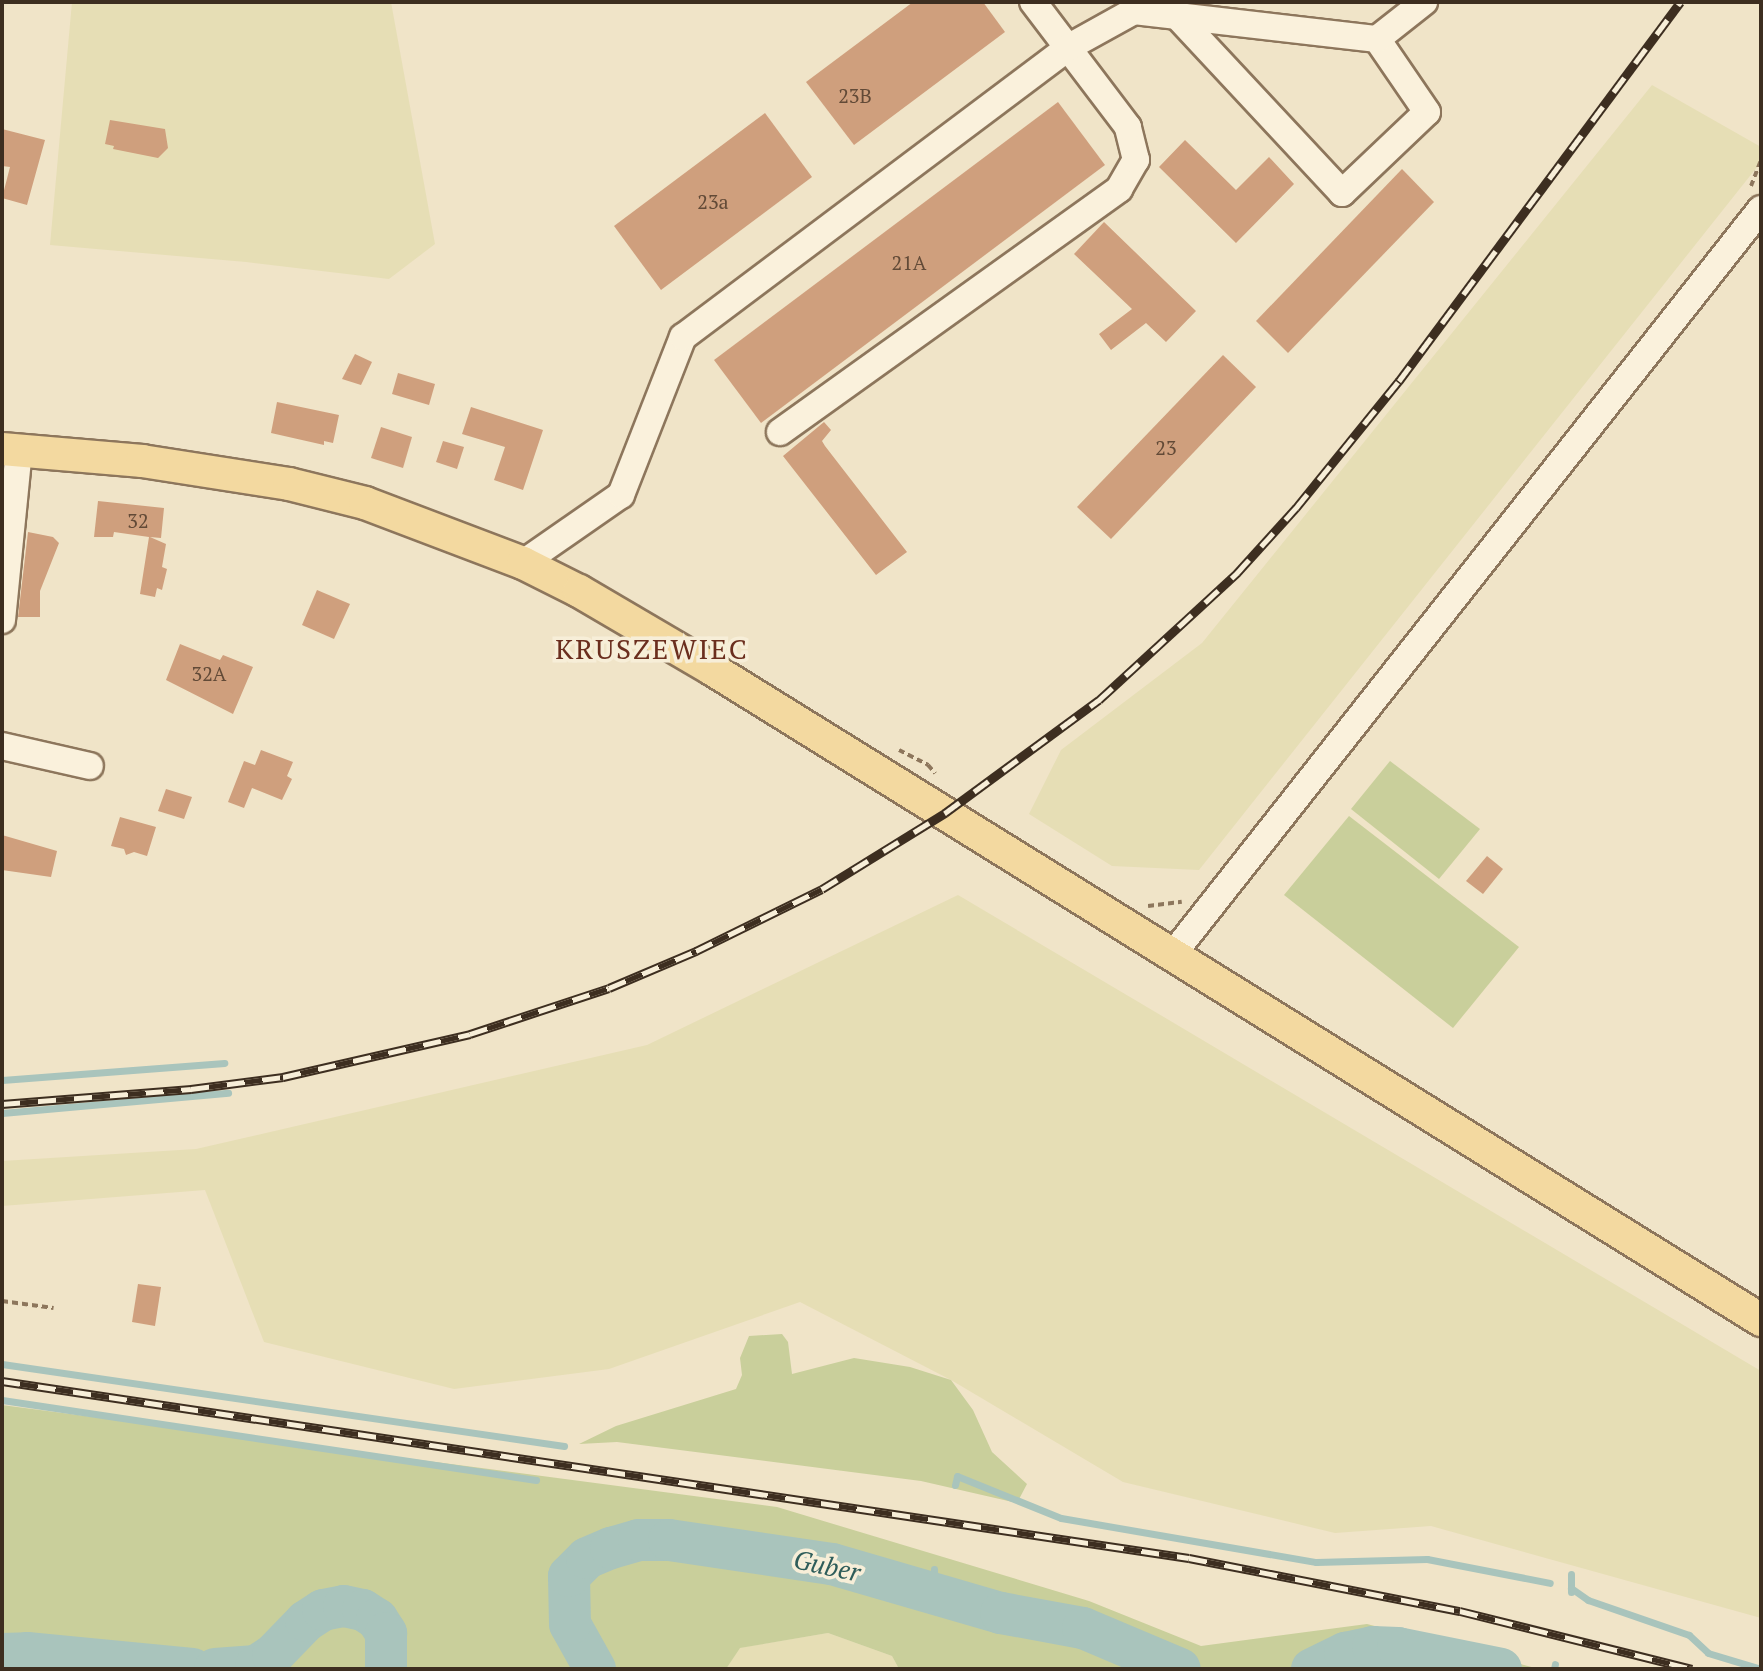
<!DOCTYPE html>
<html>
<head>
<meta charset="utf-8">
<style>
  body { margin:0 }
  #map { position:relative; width:1763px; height:1671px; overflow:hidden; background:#f0e4c8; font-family:"PT Serif",serif }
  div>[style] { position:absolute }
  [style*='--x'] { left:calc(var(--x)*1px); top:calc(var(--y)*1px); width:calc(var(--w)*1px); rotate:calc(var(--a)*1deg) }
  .farmland>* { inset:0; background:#e6deb5 }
  .green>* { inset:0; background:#c9cf9b }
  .stream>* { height:7px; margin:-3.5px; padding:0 3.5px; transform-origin:3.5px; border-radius:3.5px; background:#a9c4bc }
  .river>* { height:42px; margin:-21px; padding:0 21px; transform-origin:21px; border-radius:21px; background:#a9c4bc }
  .building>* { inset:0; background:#cf9f7d }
  .path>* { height:4px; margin-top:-2px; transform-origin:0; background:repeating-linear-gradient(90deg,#8d765c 0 6px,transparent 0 10px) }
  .roads { filter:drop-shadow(2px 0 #8d765c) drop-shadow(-2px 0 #8d765c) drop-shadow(0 2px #8d765c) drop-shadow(0 -2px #8d765c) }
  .minor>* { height:26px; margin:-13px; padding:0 13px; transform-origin:13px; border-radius:13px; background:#faf1dc }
  .major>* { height:32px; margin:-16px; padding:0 16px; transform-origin:16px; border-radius:16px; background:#f3d9a0 }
  .rail>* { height:9px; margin-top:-4.5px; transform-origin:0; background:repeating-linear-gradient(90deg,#f7eed8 0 18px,#3d2e20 0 36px); box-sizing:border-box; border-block:2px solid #3d2e20 }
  span { translate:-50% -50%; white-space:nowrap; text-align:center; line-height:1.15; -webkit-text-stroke:7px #f7eed8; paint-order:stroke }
  .number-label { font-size:20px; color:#624a37 }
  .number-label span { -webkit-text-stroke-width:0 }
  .water-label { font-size:26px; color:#2f5d5a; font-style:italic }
  .quarter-label { font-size:28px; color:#6b2e1e; letter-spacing:2px }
  .frame { position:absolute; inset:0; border:4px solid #3d2e20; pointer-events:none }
</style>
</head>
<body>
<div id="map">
  <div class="farmland">
    <div style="clip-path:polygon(72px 2px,391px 2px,435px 244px,389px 279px,246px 262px,50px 245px)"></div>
    <div style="clip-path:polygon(1652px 85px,1761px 147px,1761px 162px,1199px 870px,1112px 866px,1029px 814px,1061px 750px,1202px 643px)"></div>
    <div style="clip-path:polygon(958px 895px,1761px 1371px,1761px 1618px,1431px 1526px,1335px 1533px,1123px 1482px,951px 1380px,800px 1302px,609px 1369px,454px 1389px,264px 1342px,205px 1190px,2px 1206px,2px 1161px,196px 1149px,647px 1045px)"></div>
    <div style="clip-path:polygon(828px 1633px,892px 1656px,899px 1669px,726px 1669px,739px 1648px)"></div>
  </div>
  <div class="green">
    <div style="clip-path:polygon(1390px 761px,1480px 829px,1439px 879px,1351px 809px)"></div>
    <div style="clip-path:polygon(1349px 816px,1519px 947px,1453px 1028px,1284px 895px)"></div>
    <div style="clip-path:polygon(782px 1334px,788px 1342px,792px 1374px,854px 1358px,910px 1367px,951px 1380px,973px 1410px,992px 1452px,1027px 1484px,1017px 1503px,921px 1481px,617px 1442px,579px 1444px,616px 1426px,736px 1389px,742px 1375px,740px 1358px,749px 1336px)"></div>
    <div style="clip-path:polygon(2px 1405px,777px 1507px,1089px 1601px,1201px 1646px,1367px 1624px,1539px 1669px,899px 1669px,892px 1656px,828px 1633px,740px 1648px,726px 1669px,2px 1669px)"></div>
  </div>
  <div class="stream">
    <div style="--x:2;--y:1080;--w:223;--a:-4.4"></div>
    <div style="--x:2;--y:1113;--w:227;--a:-5.1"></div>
    <div style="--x:2;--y:1364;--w:568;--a:8.3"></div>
    <div style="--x:2;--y:1400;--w:540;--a:8.52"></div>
    <div style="--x:955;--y:1485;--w:9;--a:-77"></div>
    <div style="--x:957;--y:1476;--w:112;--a:22"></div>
    <div style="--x:1061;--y:1518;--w:259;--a:9.8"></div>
    <div style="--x:1316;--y:1562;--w:111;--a:-1.5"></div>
    <div style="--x:1427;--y:1559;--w:125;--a:11"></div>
    <div style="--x:934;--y:1569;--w:25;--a:88"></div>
    <div style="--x:1571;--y:1574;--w:18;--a:90"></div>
    <div style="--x:1571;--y:1588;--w:21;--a:35"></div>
    <div style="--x:1588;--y:1600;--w:107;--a:19.1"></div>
    <div style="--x:1689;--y:1635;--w:26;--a:43"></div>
    <div style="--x:1708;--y:1653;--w:55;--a:16.8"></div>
    <div style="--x:1554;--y:1669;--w:5;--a:-79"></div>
  </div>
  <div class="river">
    <div style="--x:2;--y:1654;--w:25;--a:-2"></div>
    <div style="--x:27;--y:1653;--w:166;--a:5.5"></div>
    <div style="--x:215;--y:1669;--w:41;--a:-4.2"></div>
    <div style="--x:256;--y:1666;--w:20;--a:-33"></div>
    <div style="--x:273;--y:1655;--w:47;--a:-45.9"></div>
    <div style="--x:306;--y:1621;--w:20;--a:-33"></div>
    <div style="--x:323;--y:1610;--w:21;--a:-11"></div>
    <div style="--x:344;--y:1606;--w:19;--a:12"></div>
    <div style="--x:363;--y:1610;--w:17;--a:33"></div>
    <div style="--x:377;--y:1619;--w:17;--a:57"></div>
    <div style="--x:386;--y:1633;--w:36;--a:90"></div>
    <div style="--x:595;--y:1669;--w:51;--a:-119.1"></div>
    <div style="--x:570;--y:1624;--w:48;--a:-91.2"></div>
    <div style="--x:569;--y:1576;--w:25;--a:-45"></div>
    <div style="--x:587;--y:1558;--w:26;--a:-23"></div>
    <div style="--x:611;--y:1548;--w:29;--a:-16"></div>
    <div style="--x:639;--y:1540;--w:30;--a:0"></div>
    <div style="--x:669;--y:1540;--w:165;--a:8.4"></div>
    <div style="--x:832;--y:1564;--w:176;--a:16.2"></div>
    <div style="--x:1001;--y:1613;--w:83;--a:10.4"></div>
    <div style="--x:1083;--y:1628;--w:105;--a:22.9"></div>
    <div style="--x:1312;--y:1669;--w:37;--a:-26"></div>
    <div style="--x:1345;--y:1653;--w:29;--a:-12"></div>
    <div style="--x:1373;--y:1647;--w:25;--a:2"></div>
    <div style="--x:1398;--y:1648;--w:105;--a:11.5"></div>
  </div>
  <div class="building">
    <div style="clip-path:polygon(913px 2px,983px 2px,1005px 32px,854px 145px,806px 82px)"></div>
    <div style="clip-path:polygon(1058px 102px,1105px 165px,761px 423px,714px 360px)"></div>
    <div style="clip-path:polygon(765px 113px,812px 177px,661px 290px,614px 226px)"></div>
    <div style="clip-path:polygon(110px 120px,165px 129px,168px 148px,158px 158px,113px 149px,114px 146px,105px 144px)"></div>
    <div style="clip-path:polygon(2px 129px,45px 140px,27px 205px,2px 198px,10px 167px,2px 166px)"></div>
    <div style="clip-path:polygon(1185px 140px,1236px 190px,1269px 157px,1294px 184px,1236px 243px,1159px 167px)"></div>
    <div style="clip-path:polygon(1402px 169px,1434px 202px,1288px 353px,1256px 321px)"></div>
    <div style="clip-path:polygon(1104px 222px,1196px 311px,1166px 342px,1146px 323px,1111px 350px,1099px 334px,1132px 309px,1074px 254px)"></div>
    <div style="clip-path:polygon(355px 354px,372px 362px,361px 385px,342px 379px)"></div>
    <div style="clip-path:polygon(1223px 355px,1256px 387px,1111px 539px,1077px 507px)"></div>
    <div style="clip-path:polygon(398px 373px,435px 384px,429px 405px,392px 394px)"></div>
    <div style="clip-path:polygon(277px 402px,339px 415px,333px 443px,324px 441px,324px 445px,271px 433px)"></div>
    <div style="clip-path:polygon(471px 407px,543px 430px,523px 490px,494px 480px,505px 447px,462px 434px)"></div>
    <div style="clip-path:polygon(824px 422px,831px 430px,822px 441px,825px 446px,907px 552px,876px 575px,783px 456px)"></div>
    <div style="clip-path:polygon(381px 427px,412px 437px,403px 468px,371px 458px)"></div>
    <div style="clip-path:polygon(443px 441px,464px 447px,457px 469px,436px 462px)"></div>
    <div style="clip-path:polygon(98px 501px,164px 508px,161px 538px,150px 537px,166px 544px,162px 567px,167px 569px,162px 590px,157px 588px,155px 597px,140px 594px,149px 537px,114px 532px,113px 537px,94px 537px)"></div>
    <div style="clip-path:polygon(28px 532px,53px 537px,59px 543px,40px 591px,40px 617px,18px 617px)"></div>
    <div style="clip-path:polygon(317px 590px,350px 604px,334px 639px,302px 625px)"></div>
    <div style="clip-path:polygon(180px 644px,220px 660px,223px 655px,253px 667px,233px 714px,166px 680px)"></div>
    <div style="clip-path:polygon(261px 750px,293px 762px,287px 776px,292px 779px,282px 800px,252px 788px,244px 808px,228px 802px,244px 761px,255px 765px)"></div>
    <div style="clip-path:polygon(166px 789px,192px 797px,184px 819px,158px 811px)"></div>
    <div style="clip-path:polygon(120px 817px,156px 827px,147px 856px,134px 852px,126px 855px,124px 849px,111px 846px)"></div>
    <div style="clip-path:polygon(2px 835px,57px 851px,51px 877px,2px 870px)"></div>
    <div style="clip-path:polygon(1487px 856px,1503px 869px,1483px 894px,1466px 881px)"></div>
    <div style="clip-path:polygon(138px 1284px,161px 1287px,155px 1326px,132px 1322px)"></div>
  </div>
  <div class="path">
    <div style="--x:1751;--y:186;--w:28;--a:-69"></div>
    <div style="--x:899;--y:750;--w:33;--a:27"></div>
    <div style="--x:928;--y:765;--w:11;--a:49"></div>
    <div style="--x:1148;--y:906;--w:34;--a:-7"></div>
    <div style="--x:2;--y:1301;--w:52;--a:7.7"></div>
  </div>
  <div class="roads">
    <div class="minor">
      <div style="--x:1177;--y:16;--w:242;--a:47"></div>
      <div style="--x:1342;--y:193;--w:117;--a:-43.6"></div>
      <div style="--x:1427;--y:112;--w:88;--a:-124.4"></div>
      <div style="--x:780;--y:432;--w:417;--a:-35.6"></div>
      <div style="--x:1119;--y:189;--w:34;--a:-60"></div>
      <div style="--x:1136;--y:160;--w:34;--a:-104"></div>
      <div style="--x:1128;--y:127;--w:157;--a:-127.2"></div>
      <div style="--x:523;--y:563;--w:119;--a:-34.8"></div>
      <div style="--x:621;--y:495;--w:170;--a:-68.6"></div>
      <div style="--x:683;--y:337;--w:483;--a:-36.9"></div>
      <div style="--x:1069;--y:47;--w:74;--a:-29"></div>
      <div style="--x:1134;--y:11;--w:245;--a:6.6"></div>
      <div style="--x:1377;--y:39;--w:60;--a:-38.2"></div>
      <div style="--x:2;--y:620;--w:170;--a:-84.3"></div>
      <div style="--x:2;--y:746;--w:90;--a:12.8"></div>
      <div style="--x:1173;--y:954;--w:949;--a:-51.72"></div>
    </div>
    <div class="major">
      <div style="--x:2;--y:449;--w:141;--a:4.9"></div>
      <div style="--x:142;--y:461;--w:149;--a:8.9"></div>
      <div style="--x:289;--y:484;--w:78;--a:14"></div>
      <div style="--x:365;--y:503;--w:169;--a:20.8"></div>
      <div style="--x:523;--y:563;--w:63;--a:26.6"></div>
      <div style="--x:579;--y:591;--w:154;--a:30.4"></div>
      <div style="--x:712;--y:669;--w:1235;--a:31.82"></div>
    </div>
  </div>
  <div class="rail">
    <div style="--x:2;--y:1104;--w:190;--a:-4.5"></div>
    <div style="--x:191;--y:1089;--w:93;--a:-7.4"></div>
    <div style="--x:283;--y:1077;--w:192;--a:-12.9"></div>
    <div style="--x:470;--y:1034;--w:146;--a:-18.3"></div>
    <div style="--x:609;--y:988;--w:95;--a:-23"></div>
    <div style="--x:696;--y:951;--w:140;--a:-26.2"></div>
    <div style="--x:822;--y:889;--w:145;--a:-31.7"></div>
    <div style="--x:945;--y:813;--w:191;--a:-36.3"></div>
    <div style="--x:1099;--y:700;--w:188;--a:-42.6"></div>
    <div style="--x:1237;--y:573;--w:88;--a:-47.8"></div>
    <div style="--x:1296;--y:508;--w:164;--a:-51"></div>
    <div style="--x:1399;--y:381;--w:472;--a:-53.4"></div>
    <div style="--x:2;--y:1381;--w:1200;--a:8.48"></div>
    <div style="--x:1189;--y:1558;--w:276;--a:11.1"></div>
    <div style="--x:1460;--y:1611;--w:239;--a:14"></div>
  </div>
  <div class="number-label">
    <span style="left:855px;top:95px">23B</span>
    <span style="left:713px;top:201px">23a</span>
    <span style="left:909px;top:262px">21A</span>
    <span style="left:1166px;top:447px">23</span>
    <span style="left:138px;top:520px">32</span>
    <span style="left:209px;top:673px">32A</span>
  </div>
  <div class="water-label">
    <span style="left:827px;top:1566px;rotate:12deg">Guber</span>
  </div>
  <div class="quarter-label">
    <span style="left:652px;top:649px">KRUSZEWIEC</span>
  </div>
  <div class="frame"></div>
</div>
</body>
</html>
